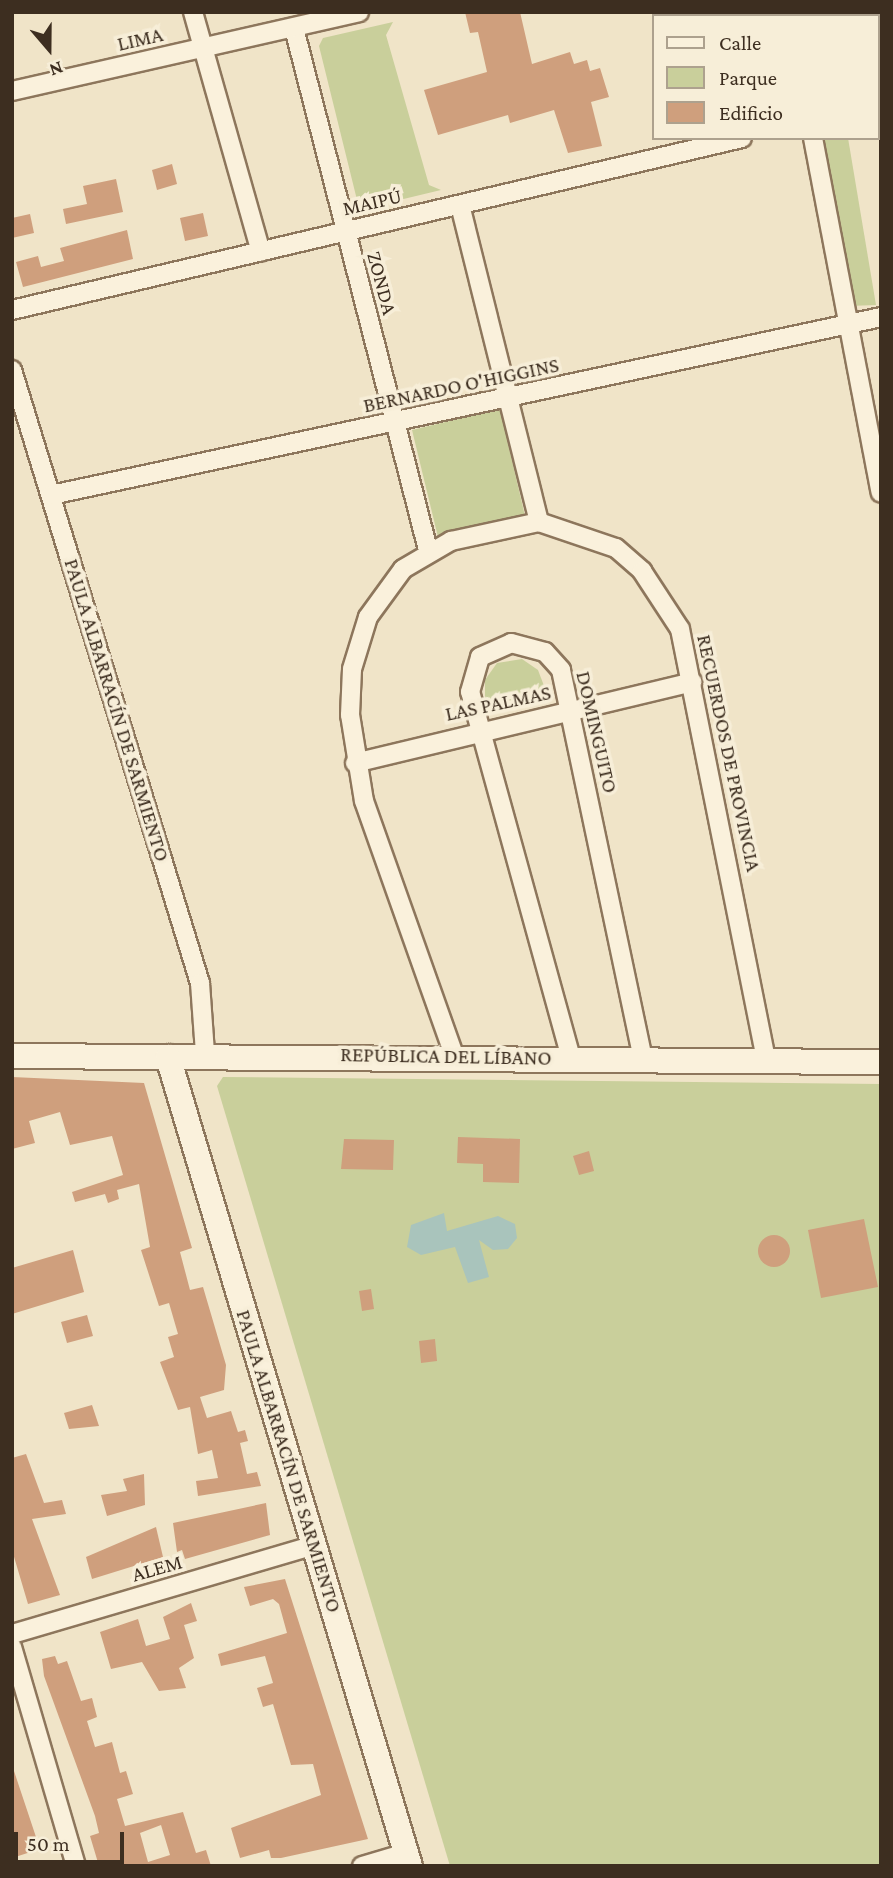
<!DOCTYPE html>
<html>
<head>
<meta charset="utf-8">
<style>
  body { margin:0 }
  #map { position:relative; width:893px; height:1878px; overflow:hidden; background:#f0e4c8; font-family:"Crimson Pro",serif }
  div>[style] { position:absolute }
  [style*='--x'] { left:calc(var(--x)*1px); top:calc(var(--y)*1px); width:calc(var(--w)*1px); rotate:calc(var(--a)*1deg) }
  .green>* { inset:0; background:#c9cf9b }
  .water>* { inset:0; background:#a9c4bc }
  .building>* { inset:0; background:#cf9f7d }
  .round { border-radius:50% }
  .roads { filter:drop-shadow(2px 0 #8d765c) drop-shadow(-2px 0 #8d765c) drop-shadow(0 2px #8d765c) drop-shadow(0 -2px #8d765c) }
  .street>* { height:18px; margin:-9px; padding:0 9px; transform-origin:9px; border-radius:9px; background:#faf1dc }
  .secondary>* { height:24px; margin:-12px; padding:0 12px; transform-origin:12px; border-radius:12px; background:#faf1dc }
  span { translate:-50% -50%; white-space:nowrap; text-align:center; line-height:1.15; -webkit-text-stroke:7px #f7eed8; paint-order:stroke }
  .street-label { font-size:21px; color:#3d2e20 }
  .frame { position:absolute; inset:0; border:14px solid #3d2e20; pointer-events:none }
  .legend { position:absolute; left:652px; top:14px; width:228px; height:126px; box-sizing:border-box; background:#f7eed8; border:2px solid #ada18e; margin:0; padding:9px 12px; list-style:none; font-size:21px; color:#3d2e20 }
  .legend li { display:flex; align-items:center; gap:14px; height:35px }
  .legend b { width:35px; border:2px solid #ada18e }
  .north { position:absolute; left:14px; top:14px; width:70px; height:70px; -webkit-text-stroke:5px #f7eed8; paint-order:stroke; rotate:160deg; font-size:19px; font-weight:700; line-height:28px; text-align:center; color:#3d2e20 }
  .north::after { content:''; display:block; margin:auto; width:24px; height:32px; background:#3d2e20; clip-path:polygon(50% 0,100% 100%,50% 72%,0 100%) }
  .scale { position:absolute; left:14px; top:1832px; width:110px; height:32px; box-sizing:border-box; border:4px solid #3d2e20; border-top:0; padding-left:9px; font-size:21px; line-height:24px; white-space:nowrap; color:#3d2e20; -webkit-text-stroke:5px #f7eed8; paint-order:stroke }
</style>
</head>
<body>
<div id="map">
  <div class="green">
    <div style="clip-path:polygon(393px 22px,386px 35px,429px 185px,441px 190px,366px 208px,358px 204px,319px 46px,323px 38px)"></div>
    <div style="clip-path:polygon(819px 138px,848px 138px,876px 305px,849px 306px)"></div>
    <div style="clip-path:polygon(500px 409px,525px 516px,438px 537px,412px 430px)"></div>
    <div style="clip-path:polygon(522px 659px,538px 670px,549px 699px,485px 712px,485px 680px,497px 663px)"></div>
    <div style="clip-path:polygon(223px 1077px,881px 1084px,881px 1866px,450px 1866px,217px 1086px)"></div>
  </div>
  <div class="water">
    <div style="clip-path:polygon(444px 1213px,447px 1231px,498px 1216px,515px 1224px,517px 1238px,508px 1249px,493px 1250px,479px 1240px,489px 1277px,468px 1283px,455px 1247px,421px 1255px,407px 1247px,411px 1225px)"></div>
  </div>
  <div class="building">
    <div style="clip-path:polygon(465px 12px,520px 12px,532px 64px,570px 52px,574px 64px,587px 60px,590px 71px,600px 68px,609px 97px,591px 102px,602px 146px,568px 153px,554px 110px,510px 123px,508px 115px,438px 135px,424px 90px,487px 72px,478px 32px,470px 33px)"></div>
    <div style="clip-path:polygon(172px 164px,177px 184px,157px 190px,152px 170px)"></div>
    <div style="clip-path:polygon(116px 179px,123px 212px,66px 224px,63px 209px,87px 204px,83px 186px)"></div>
    <div style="clip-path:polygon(203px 213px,208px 236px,185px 241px,180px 218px)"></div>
    <div style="clip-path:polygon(30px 214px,34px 233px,12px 238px,12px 218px)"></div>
    <div style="clip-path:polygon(127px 230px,133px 259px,23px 287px,16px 262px,38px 256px,41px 267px,64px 261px,60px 248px)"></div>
    <div style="clip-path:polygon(12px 1077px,144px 1083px,192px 1248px,180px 1252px,190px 1290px,203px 1287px,226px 1365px,224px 1390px,200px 1397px,207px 1418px,231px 1411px,238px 1432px,245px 1430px,248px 1441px,240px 1443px,247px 1474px,257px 1472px,261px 1486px,198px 1496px,196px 1481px,218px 1478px,212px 1450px,198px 1454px,190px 1407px,178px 1410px,160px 1362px,174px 1357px,168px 1337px,178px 1334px,169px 1303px,159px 1306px,141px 1250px,150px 1247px,139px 1184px,117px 1190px,119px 1199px,108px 1203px,105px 1194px,75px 1202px,72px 1192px,123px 1175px,112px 1136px,70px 1145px,60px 1112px,29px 1121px,35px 1143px,12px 1149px)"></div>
    <div style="clip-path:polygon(458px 1137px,520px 1139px,519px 1183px,483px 1182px,483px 1164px,457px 1163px)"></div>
    <div style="clip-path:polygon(344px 1139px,394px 1140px,393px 1170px,341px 1169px)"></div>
    <div style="clip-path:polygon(589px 1151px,594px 1171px,579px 1175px,573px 1156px)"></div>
    <div style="clip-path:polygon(864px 1219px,878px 1287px,821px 1298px,808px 1230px)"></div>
    <div class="round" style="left:758px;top:1235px;width:32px;height:32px"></div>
    <div style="clip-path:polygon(73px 1250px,84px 1292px,12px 1314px,12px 1268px)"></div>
    <div style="clip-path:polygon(371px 1289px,374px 1309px,362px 1311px,359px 1291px)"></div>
    <div style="clip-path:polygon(87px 1315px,93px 1336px,67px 1343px,61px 1322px)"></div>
    <div style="clip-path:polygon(435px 1339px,437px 1361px,421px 1363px,419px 1341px)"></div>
    <div style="clip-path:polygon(92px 1405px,99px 1426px,69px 1429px,64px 1413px)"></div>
    <div style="clip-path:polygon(26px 1454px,44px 1503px,62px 1500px,66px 1514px,32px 1519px,60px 1595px,28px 1604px,12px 1550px,12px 1458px)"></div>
    <div style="clip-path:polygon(144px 1474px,145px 1505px,107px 1516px,101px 1495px,127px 1491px,123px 1479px)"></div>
    <div style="clip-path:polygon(266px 1503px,270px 1535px,185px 1559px,182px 1550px,177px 1552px,173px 1523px)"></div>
    <div style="clip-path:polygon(156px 1527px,163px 1557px,92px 1579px,86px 1557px)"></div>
    <div style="clip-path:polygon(285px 1579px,368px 1839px,281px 1858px,271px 1858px,269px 1850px,240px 1858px,231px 1828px,321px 1795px,313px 1764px,291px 1765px,273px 1704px,263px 1707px,257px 1688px,273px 1683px,265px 1656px,221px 1666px,218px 1654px,287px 1633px,279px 1604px,273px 1599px,250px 1606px,244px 1587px)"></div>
    <div style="clip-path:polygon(191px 1603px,197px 1621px,184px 1625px,194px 1658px,179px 1668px,186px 1688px,159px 1691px,142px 1662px,111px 1669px,100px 1632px,138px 1619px,146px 1646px,170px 1639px,163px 1617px)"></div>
    <div style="clip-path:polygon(evenodd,55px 1656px,58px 1664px,67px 1661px,81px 1701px,92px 1698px,97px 1717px,87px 1721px,95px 1747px,112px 1742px,120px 1773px,126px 1771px,133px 1794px,117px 1799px,125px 1826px,183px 1812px,196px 1853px,206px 1850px,211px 1866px,99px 1866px,90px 1836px,99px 1833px,95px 1816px,44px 1676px,42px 1659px,55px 1656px,161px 1825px,170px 1855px,148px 1862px,140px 1833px,161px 1825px)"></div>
    <div style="clip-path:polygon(12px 1765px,40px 1849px,12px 1858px)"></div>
  </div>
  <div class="roads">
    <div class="street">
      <div style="--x:193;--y:12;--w:249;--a:74.2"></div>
      <div style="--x:789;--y:12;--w:4;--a:90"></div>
      <div style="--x:294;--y:28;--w:539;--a:75.6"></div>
      <div style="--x:12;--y:91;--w:356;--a:-12.8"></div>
      <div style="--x:813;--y:138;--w:361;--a:79.2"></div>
      <div style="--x:460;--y:205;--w:327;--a:76"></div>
      <div style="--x:12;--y:310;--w:750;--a:-13.26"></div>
      <div style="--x:12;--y:370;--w:641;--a:72.95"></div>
      <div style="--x:200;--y:983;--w:70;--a:85.9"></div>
      <div style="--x:51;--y:495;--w:849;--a:-12.1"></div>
      <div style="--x:355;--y:763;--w:347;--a:-13.5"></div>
      <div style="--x:454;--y:1055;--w:269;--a:-109.5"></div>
      <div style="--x:364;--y:801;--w:87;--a:-99.2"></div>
      <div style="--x:350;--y:715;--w:46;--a:-87.5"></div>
      <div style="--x:352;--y:669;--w:54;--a:-72.9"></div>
      <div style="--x:368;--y:617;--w:59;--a:-53.9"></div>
      <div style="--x:403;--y:569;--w:56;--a:-30.3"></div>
      <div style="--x:451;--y:541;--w:90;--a:-12.2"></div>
      <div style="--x:539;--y:522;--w:81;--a:18.7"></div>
      <div style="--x:616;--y:548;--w:35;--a:41"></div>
      <div style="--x:642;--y:571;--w:69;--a:56.8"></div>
      <div style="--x:680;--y:629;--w:439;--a:78.7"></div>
      <div style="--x:571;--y:1058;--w:380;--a:-105.4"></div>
      <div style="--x:470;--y:692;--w:36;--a:-74"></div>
      <div style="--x:480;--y:657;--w:34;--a:-24"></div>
      <div style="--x:511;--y:643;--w:35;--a:15"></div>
      <div style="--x:545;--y:652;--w:24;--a:48"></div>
      <div style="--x:561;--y:670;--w:398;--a:78.1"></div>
      <div style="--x:12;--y:1634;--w:315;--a:-16.4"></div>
      <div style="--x:12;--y:1647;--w:228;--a:73.7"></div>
      <div style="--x:362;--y:1866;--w:46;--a:-16.5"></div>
    </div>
    <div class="secondary">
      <div style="--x:12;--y:1056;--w:869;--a:0.4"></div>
      <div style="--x:168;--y:1057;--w:844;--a:73.35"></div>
    </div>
  </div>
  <div class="street-label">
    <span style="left:140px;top:39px;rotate:-13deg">LIMA</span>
    <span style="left:372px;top:202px;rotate:-13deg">MAIPÚ</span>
    <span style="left:382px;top:283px;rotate:75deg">ZONDA</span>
    <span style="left:461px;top:385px;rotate:-12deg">BERNARDO O'HIGGINS</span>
    <span style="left:498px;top:703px;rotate:-12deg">LAS PALMAS</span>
    <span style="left:117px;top:710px;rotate:73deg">PAULA ALBARRACÍN DE SARMIENTO</span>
    <span style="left:597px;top:732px;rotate:77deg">DOMINGUITO</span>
    <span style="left:729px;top:753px;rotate:78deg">RECUERDOS DE PROVINCIA</span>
    <span style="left:446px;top:1056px;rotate:1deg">REPÚBLICA DEL LÍBANO</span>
    <span style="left:289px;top:1461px;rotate:73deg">PAULA ALBARRACÍN DE SARMIENTO</span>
    <span style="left:157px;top:1568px;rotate:-16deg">ALEM</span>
  </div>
  <div class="frame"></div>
  <ul class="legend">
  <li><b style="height:9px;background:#faf1dc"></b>Calle</li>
  <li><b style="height:19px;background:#c9cf9b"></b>Parque</li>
  <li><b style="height:19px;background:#cf9f7d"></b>Edificio</li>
  </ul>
  <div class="north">N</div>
  <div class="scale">50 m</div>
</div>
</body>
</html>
